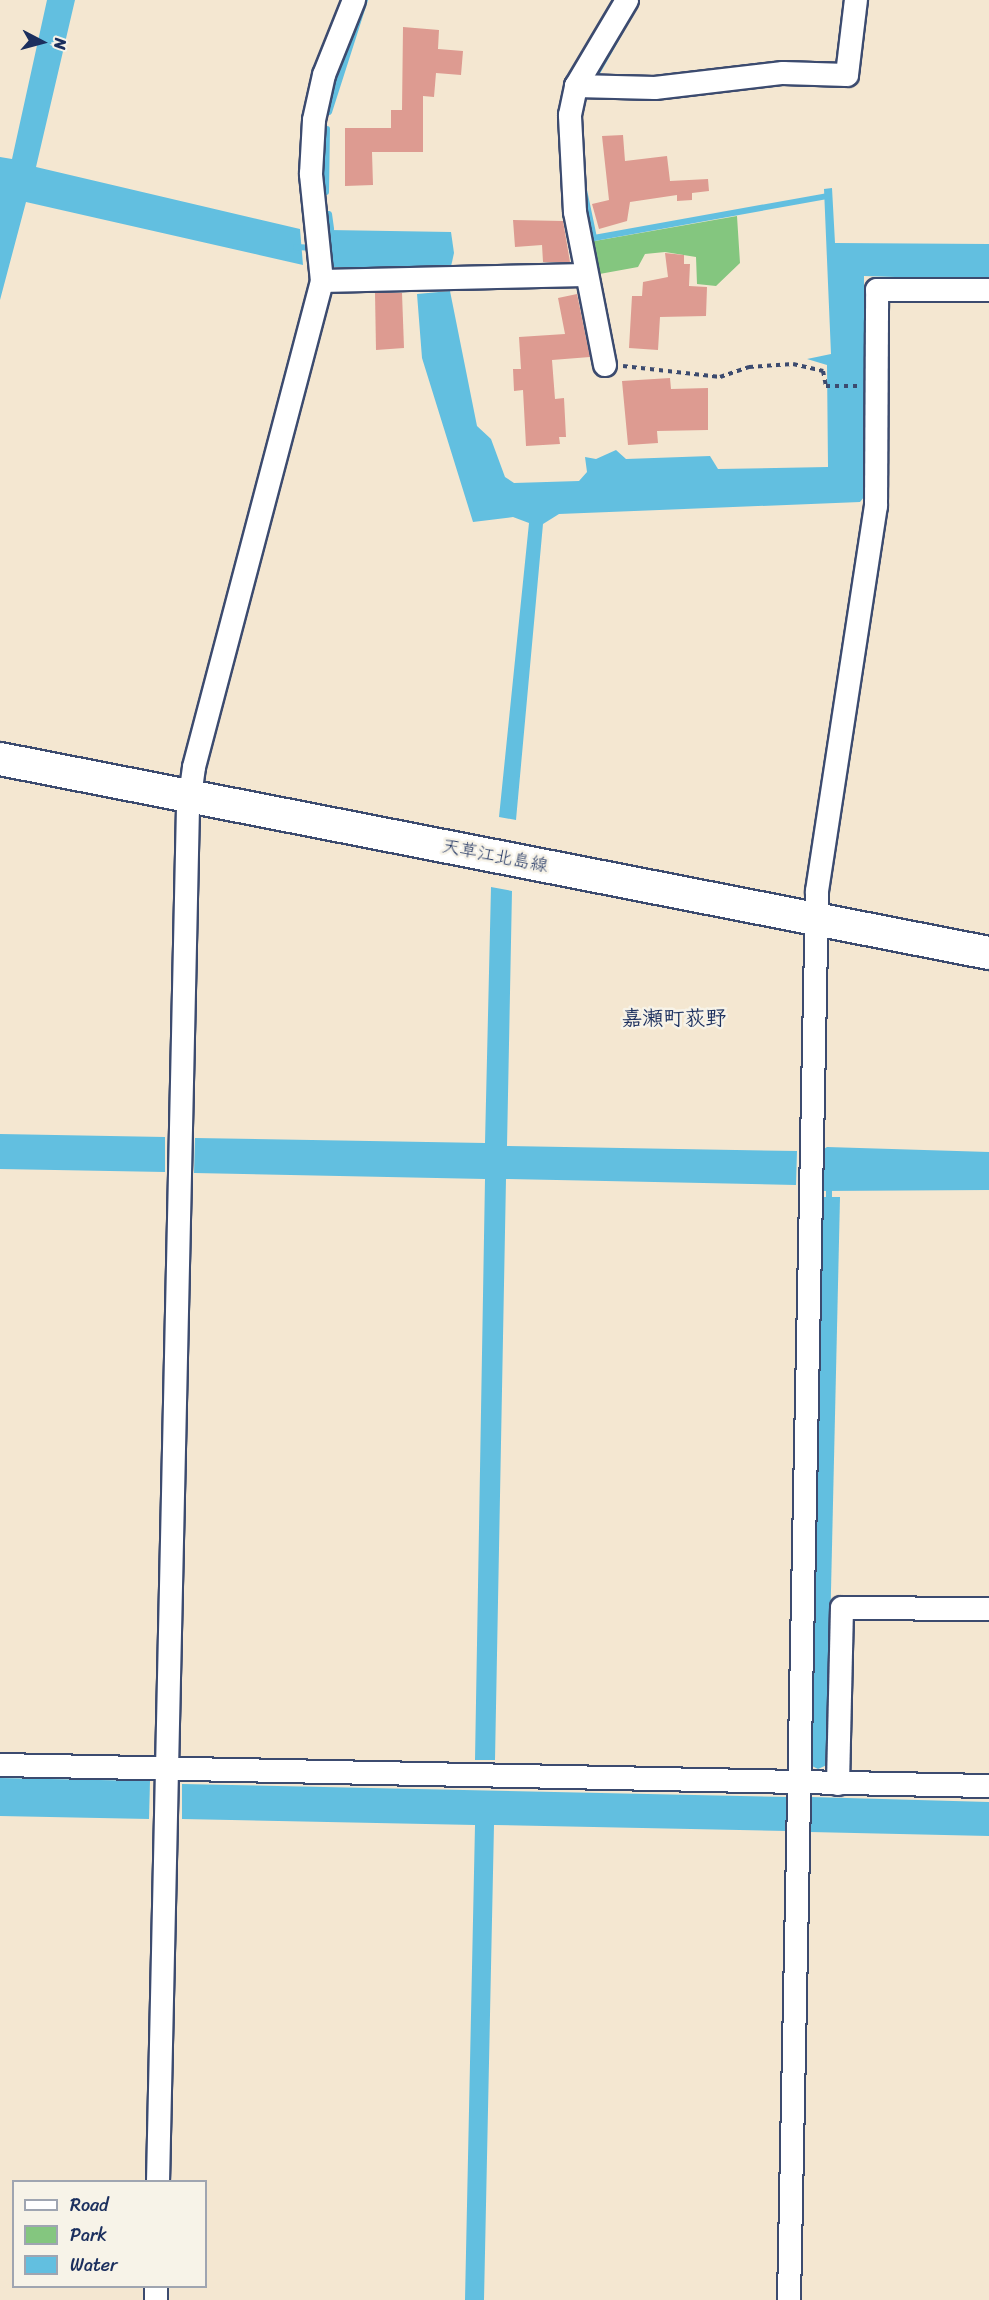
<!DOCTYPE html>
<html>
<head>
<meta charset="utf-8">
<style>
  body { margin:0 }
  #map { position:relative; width:989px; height:2300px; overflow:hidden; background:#f4e7d1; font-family:Sriracha,"Klee One",sans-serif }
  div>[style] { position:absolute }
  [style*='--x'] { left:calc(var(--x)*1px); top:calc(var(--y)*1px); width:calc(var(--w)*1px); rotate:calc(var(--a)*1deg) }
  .green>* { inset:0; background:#84c67f }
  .water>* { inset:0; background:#62bfe0 }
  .stream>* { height:6px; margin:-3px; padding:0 3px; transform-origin:3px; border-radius:3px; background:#62bfe0 }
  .building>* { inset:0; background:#dd9b91 }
  .path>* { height:4px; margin-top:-2px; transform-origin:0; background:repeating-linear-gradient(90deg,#3c4b6f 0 4.5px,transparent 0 9px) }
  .roads { filter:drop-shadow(2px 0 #3c4b6f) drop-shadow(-2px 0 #3c4b6f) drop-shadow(0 2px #3c4b6f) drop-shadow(0 -2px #3c4b6f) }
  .street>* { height:22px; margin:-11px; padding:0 11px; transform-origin:11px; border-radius:11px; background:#fff }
  .secondary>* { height:32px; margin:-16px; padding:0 16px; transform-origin:16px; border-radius:16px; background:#fff }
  span { translate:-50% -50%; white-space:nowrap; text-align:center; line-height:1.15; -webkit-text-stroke:5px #f7f3e8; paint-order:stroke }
  .street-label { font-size:18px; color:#1b2f5e }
  .quarter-label { font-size:21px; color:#1b2f5e; font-weight:700 }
  .legend { position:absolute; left:12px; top:2180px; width:195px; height:108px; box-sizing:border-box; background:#f7f3e8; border:2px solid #9fa5b1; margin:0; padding:8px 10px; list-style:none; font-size:18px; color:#1b2f5e }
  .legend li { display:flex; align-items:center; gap:12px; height:30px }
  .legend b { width:30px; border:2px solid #9fa5b1 }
  .north { position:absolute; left:12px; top:12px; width:60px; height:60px; -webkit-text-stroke:4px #f7f3e8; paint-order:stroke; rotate:96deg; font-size:16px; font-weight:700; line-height:24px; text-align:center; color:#1b2f5e }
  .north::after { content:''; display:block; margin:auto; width:21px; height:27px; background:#1b2f5e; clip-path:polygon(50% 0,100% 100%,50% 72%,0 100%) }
</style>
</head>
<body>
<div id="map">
  <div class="green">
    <div style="clip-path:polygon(737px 216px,740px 263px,716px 286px,697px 284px,696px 257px,665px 252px,645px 254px,638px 267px,594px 275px,589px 242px)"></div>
  </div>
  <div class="water">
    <div style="clip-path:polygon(47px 0,75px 0,36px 167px,300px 229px,303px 265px,26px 202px,0 300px,0 157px,12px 159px)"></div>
    <div style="clip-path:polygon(832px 188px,835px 243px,989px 244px,989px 280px,864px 276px,864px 497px,860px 502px,559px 514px,543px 524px,516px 820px,499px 817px,529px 523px,513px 517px,473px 522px,422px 358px,417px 294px,450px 291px,477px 426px,491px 439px,505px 477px,514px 483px,579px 481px,587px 472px,585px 457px,596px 459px,616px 450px,626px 459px,710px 456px,718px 469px,828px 467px,827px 365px,807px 359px,831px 354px,824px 189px)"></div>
    <div style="clip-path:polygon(329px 230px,451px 232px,454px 253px,450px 271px,332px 267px)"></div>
    <div style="clip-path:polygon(491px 887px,512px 891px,507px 1146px,797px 1151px,796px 1185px,506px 1179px,495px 1760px,475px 1760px,485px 1179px,194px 1173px,195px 1138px,485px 1143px)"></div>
    <div style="clip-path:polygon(0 1134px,165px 1137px,165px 1172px,0 1169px)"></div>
    <div style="clip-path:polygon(827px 1147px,989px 1152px,989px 1190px,819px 1191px,821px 1151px)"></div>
    <div style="clip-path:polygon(819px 1197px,840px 1197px,827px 1765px,818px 1769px,810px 1765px)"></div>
    <div style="clip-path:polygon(0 1778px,150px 1781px,149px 1819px,0 1816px)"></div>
    <div style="clip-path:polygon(182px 1784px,788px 1797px,787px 1831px,494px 1825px,484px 2300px,465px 2300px,475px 1825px,182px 1819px)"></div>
    <div style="clip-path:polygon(811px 1797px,989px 1802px,989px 1836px,810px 1832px)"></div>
  </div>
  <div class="stream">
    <div style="--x:594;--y:78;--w:56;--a:-60.3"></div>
    <div style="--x:329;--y:112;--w:118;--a:-72.2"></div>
    <div style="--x:584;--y:190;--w:49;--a:78.2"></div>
    <div style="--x:594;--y:238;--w:238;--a:-10.2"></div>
    <div style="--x:326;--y:192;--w:63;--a:-89.1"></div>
    <div style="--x:329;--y:214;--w:15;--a:82"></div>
    <div style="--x:296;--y:247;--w:35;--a:3"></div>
    <div style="--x:829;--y:1197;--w:6;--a:-90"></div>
  </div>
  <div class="building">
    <div style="clip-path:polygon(403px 27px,439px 30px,438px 49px,463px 51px,461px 75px,436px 73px,434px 97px,423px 96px,423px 152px,372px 152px,373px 185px,345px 186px,345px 128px,391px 128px,391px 110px,402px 110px)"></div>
    <div style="clip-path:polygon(623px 135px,625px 161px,667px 156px,670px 181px,708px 179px,709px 191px,692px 193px,692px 200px,677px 201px,677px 195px,630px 202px,627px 221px,599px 229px,592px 204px,609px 200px,602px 136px)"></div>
    <div style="clip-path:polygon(513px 220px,563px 221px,570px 262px,543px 262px,542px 245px,515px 247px)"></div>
    <div style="clip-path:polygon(665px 253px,684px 255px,684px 264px,690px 264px,689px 286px,707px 287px,706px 316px,660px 317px,658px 350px,629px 348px,632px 296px,642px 296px,643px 282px,668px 277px)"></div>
    <div style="clip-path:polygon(375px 293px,402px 293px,404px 348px,376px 350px)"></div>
    <div style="clip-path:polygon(577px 294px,590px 357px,552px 360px,555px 399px,564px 398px,566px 437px,559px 437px,560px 444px,526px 446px,523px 390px,514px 391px,513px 369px,521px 369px,519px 337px,565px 334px,558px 298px)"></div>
    <div style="clip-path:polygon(670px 378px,671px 389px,708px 388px,708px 430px,657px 431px,658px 443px,628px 445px,622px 381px)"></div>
  </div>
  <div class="path">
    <div style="--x:623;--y:366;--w:98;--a:6.5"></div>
    <div style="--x:720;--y:377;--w:31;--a:-19"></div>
    <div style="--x:749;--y:367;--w:44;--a:-3.9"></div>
    <div style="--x:793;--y:364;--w:31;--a:13"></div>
    <div style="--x:823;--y:371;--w:15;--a:79"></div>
    <div style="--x:826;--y:386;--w:32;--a:0"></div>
  </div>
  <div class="roads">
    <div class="street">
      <div style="--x:576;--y:86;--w:79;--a:1.5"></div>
      <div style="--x:655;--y:88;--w:129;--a:-6.7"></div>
      <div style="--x:783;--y:73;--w:64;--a:1.8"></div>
      <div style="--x:847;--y:75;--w:76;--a:-83.2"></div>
      <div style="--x:322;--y:281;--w:263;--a:-1.3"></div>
      <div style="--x:605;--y:365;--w:156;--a:-101.1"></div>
      <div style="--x:575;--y:212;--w:97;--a:-93"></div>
      <div style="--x:570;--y:115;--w:30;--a:-78"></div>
      <div style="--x:576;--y:86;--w:100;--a:-59.3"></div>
      <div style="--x:0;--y:1765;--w:989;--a:1.22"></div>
      <div style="--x:838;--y:1784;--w:176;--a:-88.7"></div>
      <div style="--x:842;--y:1608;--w:147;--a:0.4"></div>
      <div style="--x:158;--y:2182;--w:1371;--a:-88.75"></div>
      <div style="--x:188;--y:811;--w:44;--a:-82.2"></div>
      <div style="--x:194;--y:767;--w:503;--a:-75.24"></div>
      <div style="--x:322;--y:281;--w:108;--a:-95.9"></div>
      <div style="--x:311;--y:174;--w:54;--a:-86.8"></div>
      <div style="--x:314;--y:120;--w:46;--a:-77.5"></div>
      <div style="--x:324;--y:75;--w:81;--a:-68.2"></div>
      <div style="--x:156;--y:2300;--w:14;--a:-90"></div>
      <div style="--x:789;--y:2300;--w:1409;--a:-88.86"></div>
      <div style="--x:817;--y:891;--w:389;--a:-81.3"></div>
      <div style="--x:876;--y:506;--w:216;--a:-89.7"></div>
      <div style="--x:877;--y:290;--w:112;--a:0"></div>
    </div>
    <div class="secondary">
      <div style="--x:0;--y:759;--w:1008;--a:11.1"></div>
    </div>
  </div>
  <div class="street-label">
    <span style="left:495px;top:856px;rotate:11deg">天草江北島線</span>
  </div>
  <div class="quarter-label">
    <span style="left:674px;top:1018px">嘉瀬町荻野</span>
  </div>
  <ul class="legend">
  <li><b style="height:8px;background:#fff"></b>Road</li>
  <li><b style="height:16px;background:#84c67f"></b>Park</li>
  <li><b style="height:16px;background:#62bfe0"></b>Water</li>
  </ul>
  <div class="north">N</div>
</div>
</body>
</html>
